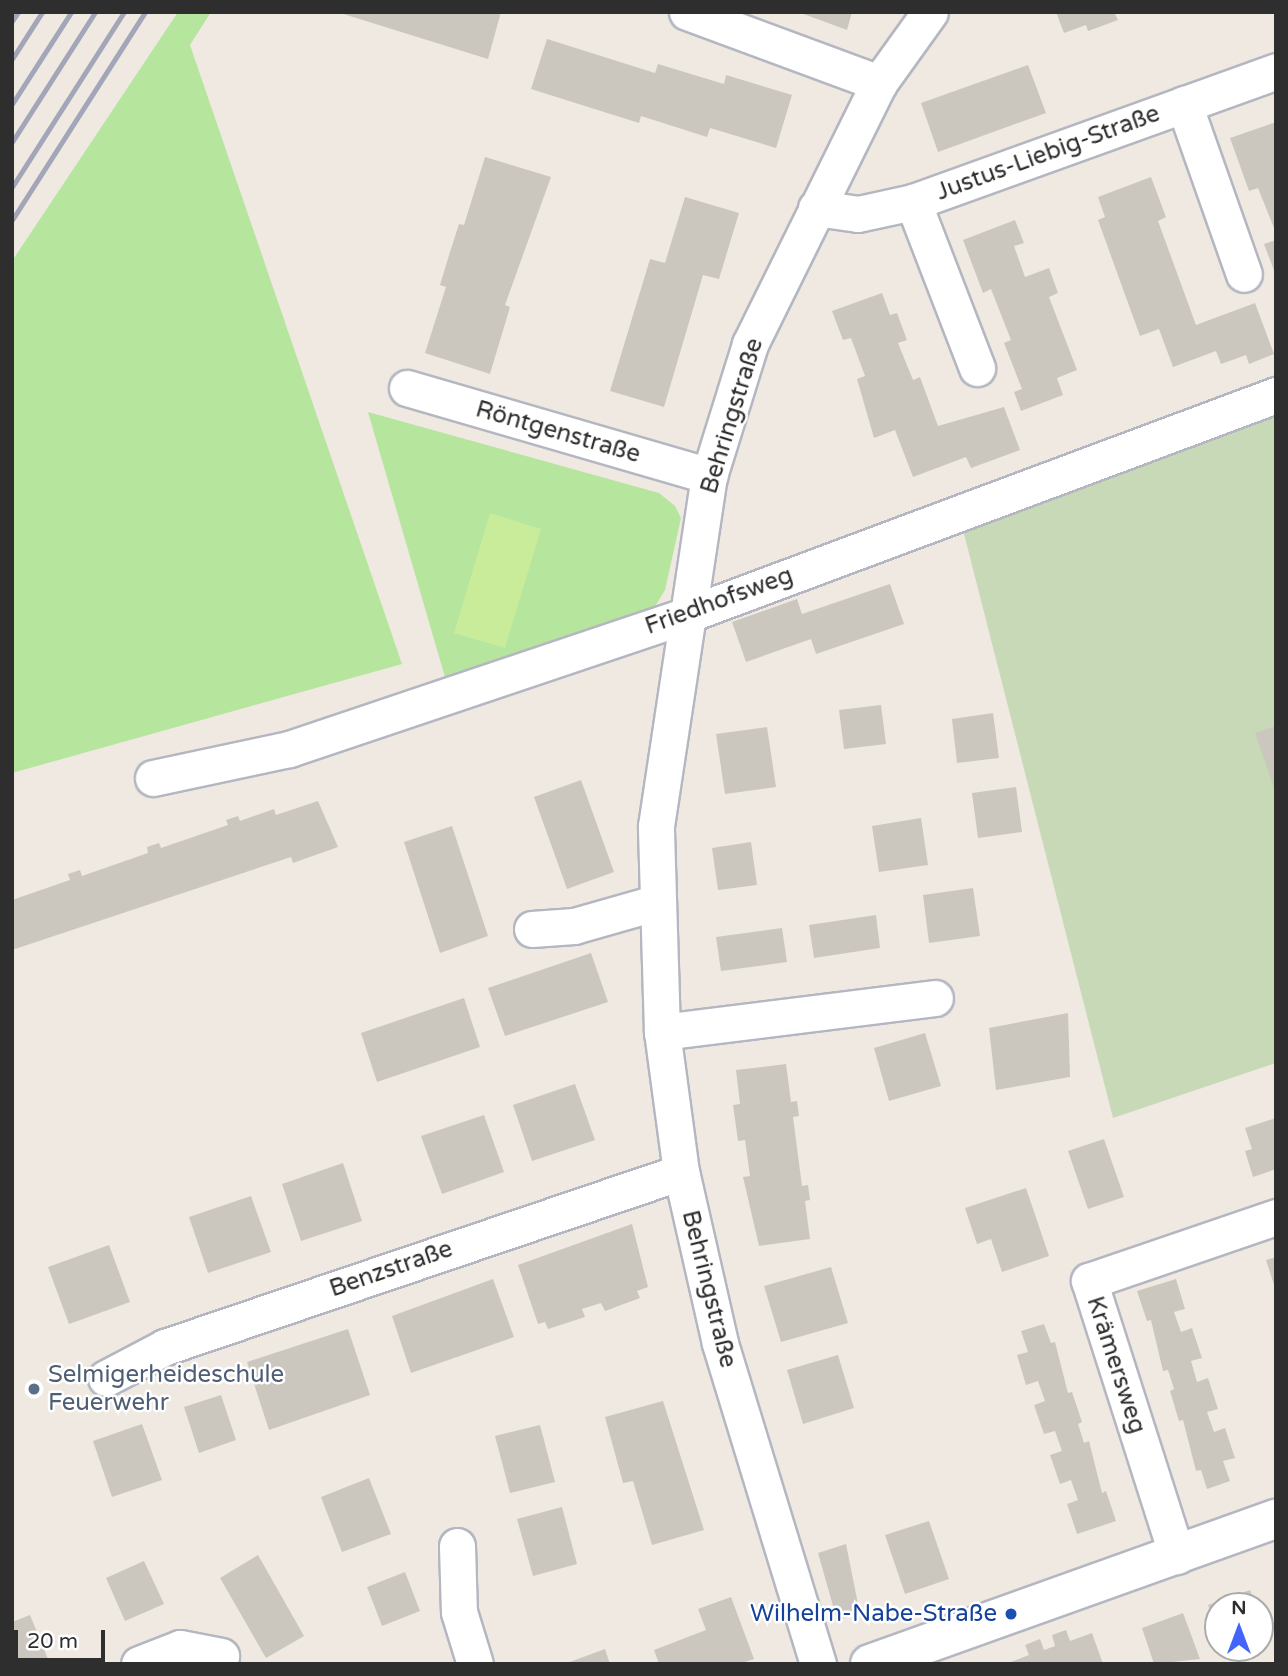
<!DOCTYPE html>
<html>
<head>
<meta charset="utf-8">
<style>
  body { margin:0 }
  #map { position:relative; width:1288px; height:1676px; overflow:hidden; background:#efe9e1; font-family:"Varela Round",sans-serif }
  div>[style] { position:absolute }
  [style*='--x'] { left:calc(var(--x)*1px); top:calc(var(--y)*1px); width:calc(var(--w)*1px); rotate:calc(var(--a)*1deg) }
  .green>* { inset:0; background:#b6e59e }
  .cemetery>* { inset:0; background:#c8d9b8 }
  .pitch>* { inset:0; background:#c9ec9a }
  .building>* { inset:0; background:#cbc7bf }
  .roads { filter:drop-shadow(2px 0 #b4b7c1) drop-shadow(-2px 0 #b4b7c1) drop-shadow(0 2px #b4b7c1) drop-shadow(0 -2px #b4b7c1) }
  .street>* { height:35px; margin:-17.5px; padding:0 17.5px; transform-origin:17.5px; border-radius:17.5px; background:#fff }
  .secondary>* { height:38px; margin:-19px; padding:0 19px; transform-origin:19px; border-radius:19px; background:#fff }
  .rail>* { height:5px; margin:-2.5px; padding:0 2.5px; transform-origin:2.5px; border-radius:2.5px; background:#a3a6b8 }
  .dots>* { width:19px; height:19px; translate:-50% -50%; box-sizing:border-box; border:4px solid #fff; border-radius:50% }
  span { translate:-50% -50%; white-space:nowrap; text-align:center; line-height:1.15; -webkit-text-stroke:5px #fff; paint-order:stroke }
  .street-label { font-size:24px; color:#2e2e2e }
  .service-label { font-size:24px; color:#4e5e75 }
  .left { translate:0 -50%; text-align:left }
  .transit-label { font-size:24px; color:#164399 }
  .right { translate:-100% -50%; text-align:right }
  .frame { position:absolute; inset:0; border:14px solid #2e2e2e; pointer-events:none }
  .north { position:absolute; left:1204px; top:1592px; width:70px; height:70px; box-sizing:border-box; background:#fff; border:2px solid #ababab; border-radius:50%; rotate:0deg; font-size:19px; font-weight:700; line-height:28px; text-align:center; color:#2e2e2e }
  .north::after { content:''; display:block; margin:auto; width:24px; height:32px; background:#4264fb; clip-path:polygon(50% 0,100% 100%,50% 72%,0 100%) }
  .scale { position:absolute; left:14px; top:1630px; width:91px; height:32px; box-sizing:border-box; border:4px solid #2e2e2e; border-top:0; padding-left:9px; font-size:21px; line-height:24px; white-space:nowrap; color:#2e2e2e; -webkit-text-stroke:5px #fff; paint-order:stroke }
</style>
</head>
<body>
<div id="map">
  <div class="green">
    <div style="clip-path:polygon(178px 12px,211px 12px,190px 45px,402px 664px,12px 773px,12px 261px)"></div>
    <div style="clip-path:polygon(368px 412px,659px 493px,675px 506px,681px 518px,665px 590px,651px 613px,447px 684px)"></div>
  </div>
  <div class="cemetery">
    <div style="clip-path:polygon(1276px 413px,1276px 1063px,1113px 1118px,962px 526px)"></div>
  </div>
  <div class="pitch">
    <div style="clip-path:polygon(490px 513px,541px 529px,505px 648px,454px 633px)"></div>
  </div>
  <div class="building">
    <div style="clip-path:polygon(337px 12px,501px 12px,488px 59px)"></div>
    <div style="clip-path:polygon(798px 12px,852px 12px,847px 30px)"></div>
    <div style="clip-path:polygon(1056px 12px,1114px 12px,1118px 20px,1088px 31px,1086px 25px,1064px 33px)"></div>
    <div style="clip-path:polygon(547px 39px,655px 73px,658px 64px,724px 84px,726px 75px,792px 95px,776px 148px,710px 128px,707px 137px,641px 116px,639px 123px,531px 89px)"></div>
    <div style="clip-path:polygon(1028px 65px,1046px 113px,938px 152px,921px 103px)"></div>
    <div style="clip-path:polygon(1276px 122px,1276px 233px,1258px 188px,1249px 191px,1230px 138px)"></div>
    <div style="clip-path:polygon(485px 157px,551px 177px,505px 305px,510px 307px,490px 374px,425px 353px,446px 287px,440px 285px,450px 252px,459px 224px,464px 225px)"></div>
    <div style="clip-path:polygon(1151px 177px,1166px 217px,1158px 221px,1196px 325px,1255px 303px,1274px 354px,1249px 364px,1246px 355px,1221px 364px,1216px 351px,1173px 367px,1159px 329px,1140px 336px,1098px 220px,1105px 217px,1098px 197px)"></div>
    <div style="clip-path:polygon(685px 197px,739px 213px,719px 279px,703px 275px,664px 407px,610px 391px,650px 259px,665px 263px)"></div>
    <div style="clip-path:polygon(1015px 220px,1024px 243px,1014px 246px,1025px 277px,1049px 268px,1058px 293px,1049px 297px,1077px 370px,1057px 378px,1063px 395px,1021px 411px,1014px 392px,1022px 389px,1004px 343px,1011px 340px,991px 289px,983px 293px,963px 240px)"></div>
    <div style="clip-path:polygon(1276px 240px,1276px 273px,1275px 273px,1264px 244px)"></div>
    <div style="clip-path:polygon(882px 293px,890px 315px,897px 313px,907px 340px,898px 343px,913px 380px,920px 377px,938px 426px,1004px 407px,1020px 450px,971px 468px,966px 457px,913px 477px,895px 430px,874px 438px,857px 379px,865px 376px,851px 338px,843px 340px,832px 311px)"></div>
    <div style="clip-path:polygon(890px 584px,904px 624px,816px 654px,811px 639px,746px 662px,732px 622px,797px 599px,802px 614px)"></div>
    <div style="clip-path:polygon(881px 705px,886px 744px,844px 749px,839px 710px)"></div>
    <div style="clip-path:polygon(993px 713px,999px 758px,957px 763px,952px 719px)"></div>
    <div style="clip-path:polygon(1276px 726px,1276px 791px,1275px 791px,1255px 733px)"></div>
    <div style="clip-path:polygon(767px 727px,776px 787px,725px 794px,716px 734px)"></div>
    <div style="clip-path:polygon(581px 780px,614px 872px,567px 889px,534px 797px)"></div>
    <div style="clip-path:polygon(1016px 787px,1022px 832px,978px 838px,972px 793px)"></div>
    <div style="clip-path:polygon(318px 801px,338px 847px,293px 863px,291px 857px,12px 950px,12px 900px,70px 880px,68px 874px,80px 870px,82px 876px,148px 853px,147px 847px,159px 843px,161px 848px,228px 825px,226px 820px,238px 816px,240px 821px,274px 809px,276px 815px)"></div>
    <div style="clip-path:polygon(921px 818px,928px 865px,879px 872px,872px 826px)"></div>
    <div style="clip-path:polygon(452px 826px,488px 936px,440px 953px,404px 842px)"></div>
    <div style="clip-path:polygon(751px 842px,757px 885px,718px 890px,712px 848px)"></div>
    <div style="clip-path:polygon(973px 888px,980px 936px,929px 943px,923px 895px)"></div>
    <div style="clip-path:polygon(876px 915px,880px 948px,814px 958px,809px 925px)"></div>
    <div style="clip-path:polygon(782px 928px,787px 962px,721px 971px,716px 937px)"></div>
    <div style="clip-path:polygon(591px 953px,608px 1002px,505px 1036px,488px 988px)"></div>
    <div style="clip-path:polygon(464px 998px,480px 1047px,377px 1082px,361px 1033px)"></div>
    <div style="clip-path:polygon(1068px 1013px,1070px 1077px,996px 1090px,989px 1028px)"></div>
    <div style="clip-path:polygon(925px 1033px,941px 1086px,889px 1101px,874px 1048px)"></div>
    <div style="clip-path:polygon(786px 1064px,791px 1102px,797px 1101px,799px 1116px,793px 1117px,802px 1186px,808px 1185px,810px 1200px,805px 1201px,810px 1239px,759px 1246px,743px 1177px,750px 1176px,745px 1140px,738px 1141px,733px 1105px,740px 1104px,736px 1070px)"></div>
    <div style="clip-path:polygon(575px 1084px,595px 1140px,532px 1161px,513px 1105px)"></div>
    <div style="clip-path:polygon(484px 1115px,504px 1172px,442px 1194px,421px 1136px)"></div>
    <div style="clip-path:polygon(1276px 1118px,1276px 1169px,1253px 1177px,1245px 1151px,1252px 1149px,1245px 1128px)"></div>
    <div style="clip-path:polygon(1104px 1139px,1124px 1197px,1088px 1209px,1068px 1151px)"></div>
    <div style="clip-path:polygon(343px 1163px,362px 1221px,301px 1241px,282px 1184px)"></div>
    <div style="clip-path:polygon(1026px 1188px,1049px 1256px,1002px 1272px,991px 1239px,977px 1244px,965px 1208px)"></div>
    <div style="clip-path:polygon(251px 1196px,271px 1252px,208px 1273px,189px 1217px)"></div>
    <div style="clip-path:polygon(632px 1224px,648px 1287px,637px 1291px,640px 1298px,605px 1311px,601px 1303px,582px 1309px,585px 1317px,548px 1329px,545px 1322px,538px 1324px,518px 1265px)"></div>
    <div style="clip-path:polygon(109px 1245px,130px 1302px,69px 1324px,48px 1267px)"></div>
    <div style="clip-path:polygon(1276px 1257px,1276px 1288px,1275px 1288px,1266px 1260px)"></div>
    <div style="clip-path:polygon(831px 1267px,848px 1323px,781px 1342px,764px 1286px)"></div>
    <div style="clip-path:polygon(493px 1279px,514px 1337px,411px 1373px,392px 1316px)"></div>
    <div style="clip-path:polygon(1176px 1279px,1185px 1309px,1174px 1312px,1181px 1332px,1192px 1328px,1202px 1358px,1191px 1361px,1197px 1382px,1208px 1378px,1218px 1409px,1207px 1412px,1214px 1432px,1225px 1428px,1235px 1458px,1223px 1461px,1230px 1481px,1207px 1489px,1201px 1470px,1196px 1471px,1183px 1420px,1179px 1421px,1170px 1391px,1174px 1389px,1168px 1370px,1163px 1371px,1151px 1320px,1147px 1321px,1137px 1291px)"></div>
    <div style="clip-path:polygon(1044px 1324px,1051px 1343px,1055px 1342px,1068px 1393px,1072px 1392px,1082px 1422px,1078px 1424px,1084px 1443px,1089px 1441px,1102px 1493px,1106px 1491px,1116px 1521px,1077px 1534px,1067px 1504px,1078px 1500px,1071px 1480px,1060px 1484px,1050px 1455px,1062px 1451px,1055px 1431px,1044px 1434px,1034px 1405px,1045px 1401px,1038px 1381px,1026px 1385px,1017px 1355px,1028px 1352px,1021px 1331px)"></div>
    <div style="clip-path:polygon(348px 1329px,370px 1395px,269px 1430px,247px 1362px)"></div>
    <div style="clip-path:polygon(838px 1355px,854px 1408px,803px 1424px,787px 1370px)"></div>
    <div style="clip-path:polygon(221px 1395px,236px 1440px,199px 1453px,184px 1407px)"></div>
    <div style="clip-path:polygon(663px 1401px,704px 1530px,652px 1545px,633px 1481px,623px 1483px,605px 1417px)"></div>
    <div style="clip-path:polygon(142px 1424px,162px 1480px,112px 1497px,93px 1441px)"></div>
    <div style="clip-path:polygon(540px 1425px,555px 1482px,510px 1493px,495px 1436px)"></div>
    <div style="clip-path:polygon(369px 1478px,391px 1534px,342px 1552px,321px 1497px)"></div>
    <div style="clip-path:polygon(562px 1507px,577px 1564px,533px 1576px,517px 1519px)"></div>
    <div style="clip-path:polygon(929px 1521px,949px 1579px,905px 1594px,885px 1535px)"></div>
    <div style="clip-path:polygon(846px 1544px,860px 1614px,837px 1620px,818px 1553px)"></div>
    <div style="clip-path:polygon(258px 1555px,304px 1636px,266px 1658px,220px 1578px)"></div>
    <div style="clip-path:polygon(144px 1561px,164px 1604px,125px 1621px,106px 1578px)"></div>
    <div style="clip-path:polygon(405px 1572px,420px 1611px,382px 1626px,367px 1587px)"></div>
    <div style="clip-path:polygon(1250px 1590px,1256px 1606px,1218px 1606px,1218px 1631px,1208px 1605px)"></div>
    <div style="clip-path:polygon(731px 1597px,754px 1659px,739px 1664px,659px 1664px,654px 1650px,706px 1630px,698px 1609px)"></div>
    <div style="clip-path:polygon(1183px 1613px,1200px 1659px,1154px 1664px,1142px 1628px)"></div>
    <div style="clip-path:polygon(30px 1615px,50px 1664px,12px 1664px,12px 1622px)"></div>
    <div style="clip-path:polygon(1066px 1630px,1070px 1641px,1092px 1633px,1103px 1664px,1006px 1664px,1029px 1655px,1025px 1645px,1040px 1639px,1044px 1650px,1055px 1646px,1052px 1635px)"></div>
    <div style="clip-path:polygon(605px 1649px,610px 1664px,567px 1664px,567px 1663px)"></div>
  </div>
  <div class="roads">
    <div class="street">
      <div style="--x:687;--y:12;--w:205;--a:20.3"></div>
      <div style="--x:1184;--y:104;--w:180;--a:70.6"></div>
      <div style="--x:913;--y:202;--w:178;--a:68.9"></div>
      <div style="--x:816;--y:208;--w:42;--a:8.1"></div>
      <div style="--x:858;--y:214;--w:56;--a:-12.3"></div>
      <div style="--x:913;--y:202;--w:386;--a:-19.8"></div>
      <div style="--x:407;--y:388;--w:315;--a:16.2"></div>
      <div style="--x:153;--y:778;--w:139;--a:-12"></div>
      <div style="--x:289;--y:749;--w:422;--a:-18.6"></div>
      <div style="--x:689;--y:614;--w:627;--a:-20.46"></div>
      <div style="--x:532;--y:929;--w:42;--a:-4.1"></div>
      <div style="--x:574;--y:926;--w:84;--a:-15.9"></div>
      <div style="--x:662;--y:1032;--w:275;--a:-7.1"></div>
      <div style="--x:106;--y:1378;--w:67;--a:-27.7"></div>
      <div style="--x:165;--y:1347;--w:545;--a:-18.73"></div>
      <div style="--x:457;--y:1546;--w:66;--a:88.3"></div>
      <div style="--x:459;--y:1612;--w:54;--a:72.9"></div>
      <div style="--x:1177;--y:1556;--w:289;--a:-107.7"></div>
      <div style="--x:1089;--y:1281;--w:198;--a:-18.9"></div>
      <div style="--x:139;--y:1664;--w:44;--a:-21.3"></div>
      <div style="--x:180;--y:1648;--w:42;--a:11"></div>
      <div style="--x:818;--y:1664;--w:336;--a:-107"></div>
      <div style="--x:720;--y:1343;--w:175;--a:-102.8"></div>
      <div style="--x:681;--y:1172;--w:141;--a:-97.7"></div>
      <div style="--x:662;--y:1032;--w:206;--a:-91.7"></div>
      <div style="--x:656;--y:826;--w:354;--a:-81.4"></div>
      <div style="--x:709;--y:476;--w:138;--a:-72.7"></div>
      <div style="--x:750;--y:344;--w:291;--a:-63.7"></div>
      <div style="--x:879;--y:83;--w:87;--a:-54.3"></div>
    </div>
    <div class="secondary">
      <div style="--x:870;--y:1664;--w:431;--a:-19.7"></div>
    </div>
  </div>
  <div class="rail">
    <div style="--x:12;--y:21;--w:11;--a:-56"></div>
    <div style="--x:12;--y:59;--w:56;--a:-57.4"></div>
    <div style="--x:12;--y:104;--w:109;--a:-57.3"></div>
    <div style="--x:12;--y:142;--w:154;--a:-57.4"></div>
    <div style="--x:12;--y:187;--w:208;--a:-57.4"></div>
    <div style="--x:12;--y:220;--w:247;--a:-57.4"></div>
  </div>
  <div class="dots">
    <div style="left:34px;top:1389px;background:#5c6f8a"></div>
    <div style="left:1011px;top:1614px;background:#1a4fb4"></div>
  </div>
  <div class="street-label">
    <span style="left:1048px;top:153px;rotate:-20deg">Justus-Liebig-Straße</span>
    <span style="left:732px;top:416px;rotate:-73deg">Behringstraße</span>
    <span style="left:558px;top:432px;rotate:16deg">Röntgenstraße</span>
    <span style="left:719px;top:601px;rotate:-20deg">Friedhofsweg</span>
    <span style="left:391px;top:1269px;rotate:-19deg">Benzstraße</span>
    <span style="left:709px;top:1289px;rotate:76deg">Behringstraße</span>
    <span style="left:1116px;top:1365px;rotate:72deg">Krämersweg</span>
  </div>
  <div class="service-label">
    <span class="left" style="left:48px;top:1389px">Selmigerheideschule<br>Feuerwehr</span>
  </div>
  <div class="transit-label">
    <span class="right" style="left:997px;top:1614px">Wilhelm-Nabe-Straße</span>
  </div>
  <div class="frame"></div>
  <div class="north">N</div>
  <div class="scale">20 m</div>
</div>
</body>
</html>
